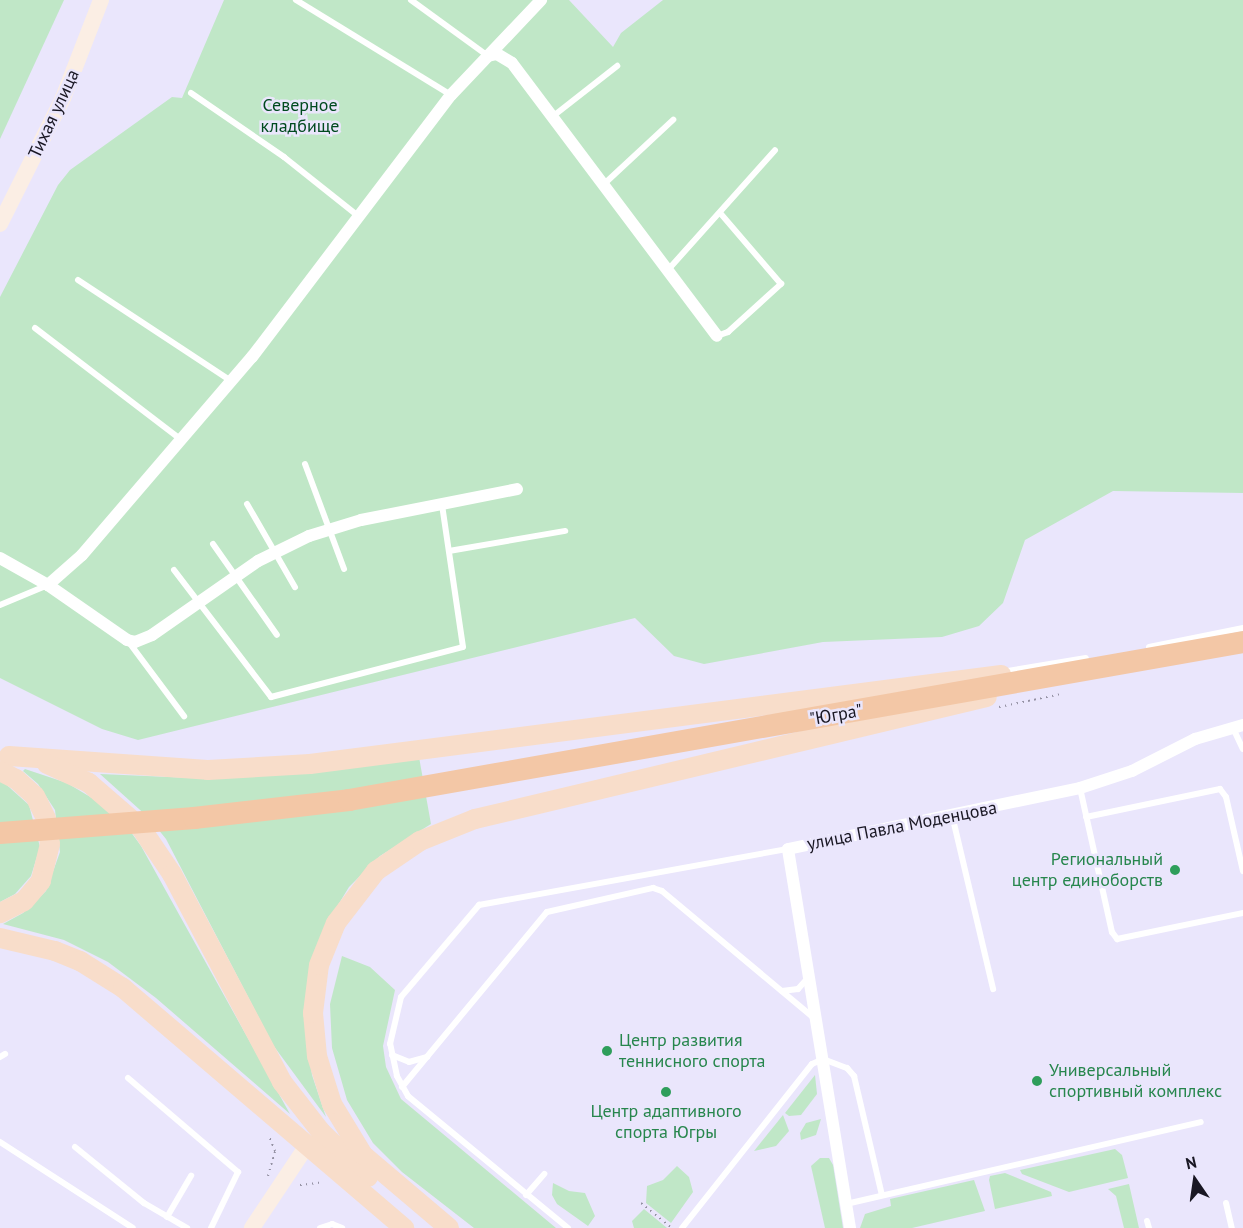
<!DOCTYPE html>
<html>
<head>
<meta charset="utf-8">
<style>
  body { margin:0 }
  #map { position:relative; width:1243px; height:1228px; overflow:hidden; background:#eae6fc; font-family:"PT Sans",sans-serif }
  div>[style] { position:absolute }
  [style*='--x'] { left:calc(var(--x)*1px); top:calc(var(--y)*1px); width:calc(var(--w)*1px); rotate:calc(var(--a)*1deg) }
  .green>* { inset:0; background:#c0e7c7 }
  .path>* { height:2px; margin-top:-1px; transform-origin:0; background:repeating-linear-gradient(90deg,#9491a3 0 1.5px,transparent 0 6px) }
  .lane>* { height:6px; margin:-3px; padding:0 3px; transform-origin:3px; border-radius:3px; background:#fff }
  .street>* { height:12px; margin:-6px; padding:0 6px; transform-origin:6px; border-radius:6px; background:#fff }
  .secondary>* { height:16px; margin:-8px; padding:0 8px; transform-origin:8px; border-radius:8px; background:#fbeee4 }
  .primary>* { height:20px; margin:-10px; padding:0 10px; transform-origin:10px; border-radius:10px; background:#f8ddca }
  .highway>* { height:22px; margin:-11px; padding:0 11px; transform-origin:11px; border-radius:11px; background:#f3c7a6 }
  .dots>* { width:16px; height:16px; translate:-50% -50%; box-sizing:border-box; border:3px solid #eae6fc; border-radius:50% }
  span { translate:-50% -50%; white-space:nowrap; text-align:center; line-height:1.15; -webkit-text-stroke:5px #eae6fc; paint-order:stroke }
  .park-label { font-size:18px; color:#004a1f }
  .street-label { font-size:18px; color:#191723 }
  .leisure-label { font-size:18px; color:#27864d }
  .right { translate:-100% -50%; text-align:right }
  .left { translate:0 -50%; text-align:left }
  .north { position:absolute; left:1165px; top:1150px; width:60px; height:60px; -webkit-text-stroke:4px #eae6fc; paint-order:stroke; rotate:347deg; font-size:16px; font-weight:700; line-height:24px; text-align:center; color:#191723 }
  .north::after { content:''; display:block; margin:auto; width:21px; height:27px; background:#191723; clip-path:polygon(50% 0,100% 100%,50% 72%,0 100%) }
</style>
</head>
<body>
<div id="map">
  <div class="green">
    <div style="clip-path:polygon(0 0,64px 0,0 139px)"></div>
    <div style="clip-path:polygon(224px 0,569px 0,613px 47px,621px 33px,663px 0,1243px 0,1243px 493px,1113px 491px,1025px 540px,1003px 603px,979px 626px,942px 637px,823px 642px,704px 664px,674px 656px,635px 618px,138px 740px,102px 729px,0 678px,0 297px,58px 185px,70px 170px,172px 97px,182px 98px)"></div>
    <div style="clip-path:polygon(419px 757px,431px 824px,380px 856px,349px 887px,338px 905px,304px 1011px,312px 1075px,326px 1117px,273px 1045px,166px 839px,149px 818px,100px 774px,193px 778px)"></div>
    <div style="clip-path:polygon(25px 769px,67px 783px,92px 798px,128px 828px,141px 846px,290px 1114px,156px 998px,108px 962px,64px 940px,3px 924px,23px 913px,46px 891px,60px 852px,55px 810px,38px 784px,23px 771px)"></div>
    <div style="clip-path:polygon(0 779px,29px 805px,40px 847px,31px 876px,15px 894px,0 902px)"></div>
    <div style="clip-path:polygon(342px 956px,370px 967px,395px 990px,383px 1046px,386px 1067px,401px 1099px,556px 1228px,474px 1228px,402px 1172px,373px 1143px,347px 1100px,332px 1048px,330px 1004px)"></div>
    <div style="clip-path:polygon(815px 1075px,817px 1094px,801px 1115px,789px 1116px,785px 1113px)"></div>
    <div style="clip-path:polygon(783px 1115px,789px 1131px,776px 1146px,754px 1151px)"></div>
    <div style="clip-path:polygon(821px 1119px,816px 1135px,801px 1140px,800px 1133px,806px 1123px)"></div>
    <div style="clip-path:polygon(1115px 1149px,1122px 1155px,1128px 1178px,1069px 1192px,1022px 1174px,1020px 1170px)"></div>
    <div style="clip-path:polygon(820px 1158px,829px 1158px,833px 1165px,843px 1228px,825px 1228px,811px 1166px)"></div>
    <div style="clip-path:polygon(677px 1166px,689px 1177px,693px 1192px,671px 1223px,646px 1203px,647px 1186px,663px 1180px)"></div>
    <div style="clip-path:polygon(1005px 1173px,1051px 1192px,1052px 1196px,995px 1209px,989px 1180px,990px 1176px)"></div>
    <div style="clip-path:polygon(974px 1180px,985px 1211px,912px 1228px,860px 1228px,865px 1214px,891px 1206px,890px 1199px)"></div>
    <div style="clip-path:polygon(553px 1183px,569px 1191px,585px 1193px,595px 1216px,588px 1226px,557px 1204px,552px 1195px)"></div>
    <div style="clip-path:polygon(1129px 1184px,1139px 1228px,1124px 1228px,1116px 1196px,1108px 1189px)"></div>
    <div style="clip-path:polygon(644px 1209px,667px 1228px,634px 1228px,632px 1221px)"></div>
  </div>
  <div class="path">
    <div style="--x:999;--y:707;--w:63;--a:-11.8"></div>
    <div style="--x:268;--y:1176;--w:26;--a:-74"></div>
    <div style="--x:275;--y:1151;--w:16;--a:-112"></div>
    <div style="--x:300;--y:1185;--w:23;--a:-7"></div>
    <div style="--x:641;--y:1203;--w:40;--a:39"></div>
  </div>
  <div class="lane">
    <div style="--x:296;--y:0;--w:182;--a:31.5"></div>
    <div style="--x:411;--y:0;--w:95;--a:36"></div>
    <div style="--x:191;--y:93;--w:113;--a:34.5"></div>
    <div style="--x:284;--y:157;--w:93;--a:38.5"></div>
    <div style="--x:552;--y:117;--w:83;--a:-38.1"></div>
    <div style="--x:603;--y:185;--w:96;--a:-42.9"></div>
    <div style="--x:667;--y:271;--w:162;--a:-48.2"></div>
    <div style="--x:78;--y:280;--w:183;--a:33.4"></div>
    <div style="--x:35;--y:328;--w:183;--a:37.4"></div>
    <div style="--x:717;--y:336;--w:12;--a:-20"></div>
    <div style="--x:728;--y:332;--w:72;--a:-42.2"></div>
    <div style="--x:781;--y:284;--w:92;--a:-130.6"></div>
    <div style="--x:305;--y:464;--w:112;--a:69.6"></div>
    <div style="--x:247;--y:504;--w:96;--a:60"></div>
    <div style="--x:213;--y:544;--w:111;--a:54.9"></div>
    <div style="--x:449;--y:551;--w:118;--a:-9.8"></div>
    <div style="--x:174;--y:570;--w:160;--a:52.6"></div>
    <div style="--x:271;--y:697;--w:198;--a:-14.6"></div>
    <div style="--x:463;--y:647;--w:145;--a:-98.4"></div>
    <div style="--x:0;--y:605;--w:52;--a:-22.6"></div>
    <div style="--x:128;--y:641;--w:94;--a:53.3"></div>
    <div style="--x:1149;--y:647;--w:96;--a:-11.4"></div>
    <div style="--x:1002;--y:672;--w:85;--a:-9.5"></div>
    <div style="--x:1233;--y:728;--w:23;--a:65"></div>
    <div style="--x:1080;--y:788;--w:148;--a:77.5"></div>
    <div style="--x:1112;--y:932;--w:9;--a:54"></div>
    <div style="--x:1117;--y:939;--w:129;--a:-11.7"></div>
    <div style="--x:952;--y:815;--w:179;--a:76.7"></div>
    <div style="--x:1086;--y:817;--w:137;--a:-11.8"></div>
    <div style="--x:1220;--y:789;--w:10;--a:53"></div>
    <div style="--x:1226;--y:797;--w:76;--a:77.1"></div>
    <div style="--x:782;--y:991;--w:16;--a:-7"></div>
    <div style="--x:798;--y:989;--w:15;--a:-48"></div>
    <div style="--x:392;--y:1055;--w:18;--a:22"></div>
    <div style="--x:409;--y:1062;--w:19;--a:-16"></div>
    <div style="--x:0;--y:1057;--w:6;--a:-31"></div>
    <div style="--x:128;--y:1078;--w:145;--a:40.5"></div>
    <div style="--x:238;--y:1172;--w:62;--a:115.7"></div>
    <div style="--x:402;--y:1087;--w:227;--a:-50.4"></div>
    <div style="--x:547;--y:912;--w:109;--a:-12.8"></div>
    <div style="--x:653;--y:888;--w:9;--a:18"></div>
    <div style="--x:662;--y:891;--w:199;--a:39.9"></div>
    <div style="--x:0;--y:1142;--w:158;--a:32.9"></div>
    <div style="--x:75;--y:1147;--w:89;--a:39.1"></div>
    <div style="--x:144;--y:1203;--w:50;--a:30.2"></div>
    <div style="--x:526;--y:1195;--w:28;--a:-49"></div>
    <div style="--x:1226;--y:1203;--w:26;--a:77"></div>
    <div style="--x:846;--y:1204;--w:364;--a:-13"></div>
    <div style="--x:167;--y:1217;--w:48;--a:-59.7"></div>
    <div style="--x:1147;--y:1221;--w:7;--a:74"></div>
    <div style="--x:320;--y:1228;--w:13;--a:-18"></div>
    <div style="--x:332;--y:1224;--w:11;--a:22"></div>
    <div style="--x:568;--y:1228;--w:207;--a:-140.5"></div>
    <div style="--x:408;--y:1096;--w:23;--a:-119"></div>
    <div style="--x:397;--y:1076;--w:33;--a:-102"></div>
    <div style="--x:390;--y:1044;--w:48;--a:-76.8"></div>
    <div style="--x:401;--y:997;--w:121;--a:-49.7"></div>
    <div style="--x:479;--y:905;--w:314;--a:-10.3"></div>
    <div style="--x:682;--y:1228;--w:209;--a:-51.6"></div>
    <div style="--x:812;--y:1064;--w:12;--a:-24"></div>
    <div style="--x:823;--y:1059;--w:26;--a:21"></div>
    <div style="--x:847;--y:1068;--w:11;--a:49"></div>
    <div style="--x:854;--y:1076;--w:122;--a:76.8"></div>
  </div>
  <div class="street">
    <div style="--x:488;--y:56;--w:9;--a:-13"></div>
    <div style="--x:497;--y:54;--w:17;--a:31"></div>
    <div style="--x:512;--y:63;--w:341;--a:53.1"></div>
    <div style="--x:0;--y:558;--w:55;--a:29.4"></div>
    <div style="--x:48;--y:585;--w:45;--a:-41.4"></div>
    <div style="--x:82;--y:555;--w:261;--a:-49.4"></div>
    <div style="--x:252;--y:357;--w:329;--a:-52.8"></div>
    <div style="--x:451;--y:95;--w:131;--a:-46.5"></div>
    <div style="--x:48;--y:585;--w:96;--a:34.8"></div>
    <div style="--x:127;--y:640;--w:8;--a:14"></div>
    <div style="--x:135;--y:642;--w:18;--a:-22"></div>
    <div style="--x:152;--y:635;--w:129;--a:-34.9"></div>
    <div style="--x:258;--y:561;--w:57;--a:-26.1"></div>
    <div style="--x:309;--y:536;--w:54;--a:-17.1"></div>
    <div style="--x:361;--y:520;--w:159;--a:-11.2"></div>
    <div style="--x:850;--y:1228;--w:384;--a:-99.3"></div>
    <div style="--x:788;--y:849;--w:298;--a:-11.8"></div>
    <div style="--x:1080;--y:788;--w:55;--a:-18.1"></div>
    <div style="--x:1132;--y:771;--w:71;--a:-26.9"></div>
    <div style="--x:1195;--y:739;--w:50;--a:-16.3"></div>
  </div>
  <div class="secondary">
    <div style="--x:0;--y:224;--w:141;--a:-63.4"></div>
    <div style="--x:63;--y:98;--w:105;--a:-68.8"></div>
    <div style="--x:252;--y:1228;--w:97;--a:-56.3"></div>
  </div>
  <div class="primary">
    <div style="--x:9;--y:756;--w:199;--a:4"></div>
    <div style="--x:208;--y:770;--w:102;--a:-3.4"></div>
    <div style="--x:310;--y:764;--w:697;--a:-7.34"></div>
    <div style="--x:47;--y:764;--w:46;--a:24.3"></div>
    <div style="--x:89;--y:783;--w:69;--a:40.9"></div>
    <div style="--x:141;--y:828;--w:55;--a:56"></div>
    <div style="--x:172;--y:874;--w:235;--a:62.1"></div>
    <div style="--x:282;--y:1082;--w:63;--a:52"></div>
    <div style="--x:321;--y:1132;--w:65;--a:43.8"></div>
    <div style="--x:0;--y:771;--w:18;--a:27"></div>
    <div style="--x:16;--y:779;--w:25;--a:42"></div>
    <div style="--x:35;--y:796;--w:25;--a:64"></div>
    <div style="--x:46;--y:819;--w:25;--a:81"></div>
    <div style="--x:50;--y:844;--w:38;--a:104"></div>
    <div style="--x:41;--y:881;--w:26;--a:130"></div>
    <div style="--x:24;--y:901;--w:27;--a:153"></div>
    <div style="--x:0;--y:938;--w:57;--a:13.3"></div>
    <div style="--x:55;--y:951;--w:27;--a:22"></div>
    <div style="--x:80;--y:961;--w:51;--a:32.1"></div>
    <div style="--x:123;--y:988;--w:370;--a:40.5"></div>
    <div style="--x:449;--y:1228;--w:113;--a:-139.7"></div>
    <div style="--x:363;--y:1155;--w:60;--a:-121.3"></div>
    <div style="--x:332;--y:1104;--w:50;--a:-107.4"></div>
    <div style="--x:317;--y:1056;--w:43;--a:-95.3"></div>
    <div style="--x:313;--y:1013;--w:48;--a:-82.9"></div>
    <div style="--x:319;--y:965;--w:45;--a:-68"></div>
    <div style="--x:336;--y:923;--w:66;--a:-52.4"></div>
    <div style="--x:376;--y:871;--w:53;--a:-34.3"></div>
    <div style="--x:420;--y:841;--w:59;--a:-21.8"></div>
    <div style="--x:475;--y:819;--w:526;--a:-13.4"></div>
  </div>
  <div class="highway">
    <div style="--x:0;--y:833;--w:195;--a:-4.4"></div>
    <div style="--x:194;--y:818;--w:156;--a:-6.6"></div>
    <div style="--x:349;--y:800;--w:908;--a:-10.02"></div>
  </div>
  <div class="dots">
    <div style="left:1175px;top:870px;background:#2e9e5b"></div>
    <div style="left:607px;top:1051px;background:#2e9e5b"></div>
    <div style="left:1037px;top:1081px;background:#2e9e5b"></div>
    <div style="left:666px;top:1092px;background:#2e9e5b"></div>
  </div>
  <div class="park-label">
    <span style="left:300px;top:116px">Северное<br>кладбище</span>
  </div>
  <div class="street-label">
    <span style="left:54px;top:114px;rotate:-65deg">Тихая улица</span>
    <span style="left:836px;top:715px;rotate:-10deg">"Югра"</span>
    <span style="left:902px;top:826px;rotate:-11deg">улица Павла Моденцова</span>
  </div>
  <div class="leisure-label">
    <span class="right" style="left:1163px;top:870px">Региональный<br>центр единоборств</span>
    <span class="left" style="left:619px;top:1051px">Центр развития<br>теннисного спорта</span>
    <span class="left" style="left:1049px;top:1081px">Универсальный<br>спортивный комплекс</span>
    <span style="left:666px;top:1122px">Центр адаптивного<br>спорта Югры</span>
  </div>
  <div class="north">N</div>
</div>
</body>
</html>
